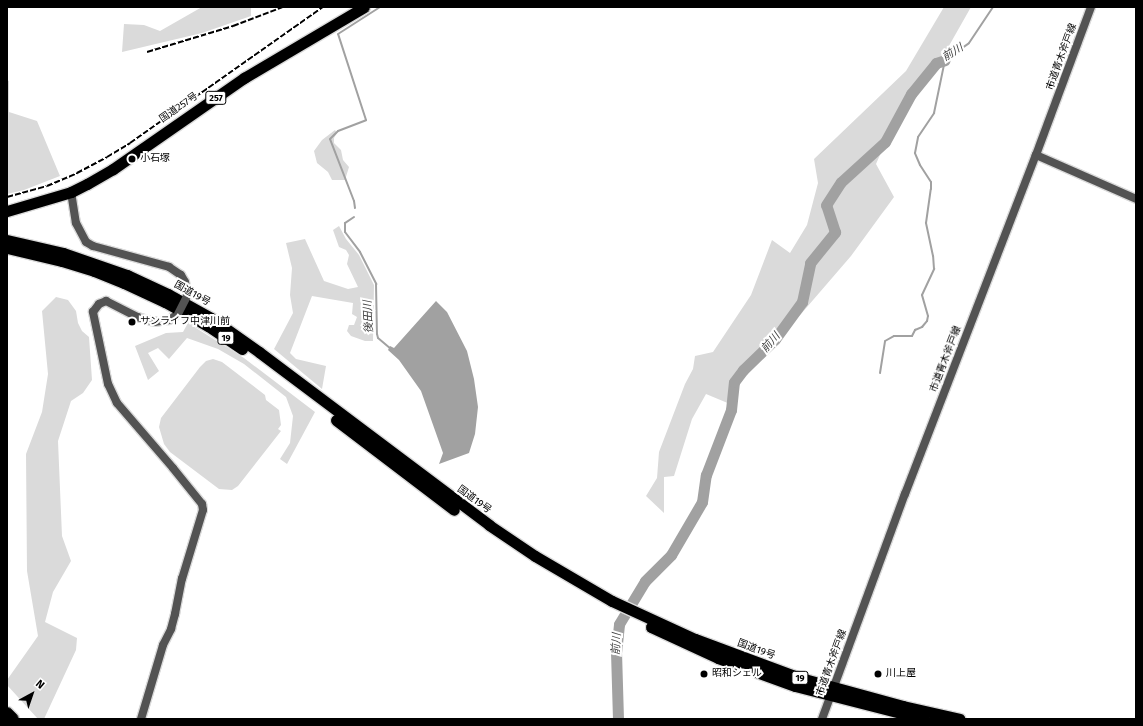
<!DOCTYPE html>
<html>
<head>
<meta charset="utf-8">
<style>
  body { margin:0 }
  #map { position:relative; width:1143px; height:726px; overflow:hidden; background:#fff; font-family:"Fira Sans","Noto Sans JP",sans-serif }
  div>[style] { position:absolute }
  [style*='--x'] { left:calc(var(--x)*1px); top:calc(var(--y)*1px); width:calc(var(--w)*1px); rotate:calc(var(--a)*1deg) }
  .green>* { inset:0; background:#dadada }
  .water>* { inset:0; background:#a1a1a1 }
  .stream>* { height:2px; margin:-1px; padding:0 1px; transform-origin:1px; border-radius:1px; background:#a1a1a1 }
  .river>* { height:11px; margin:-5.5px; padding:0 5.5px; transform-origin:5.5px; border-radius:5.5px; background:#a1a1a1 }
  .roads { filter:drop-shadow(1px 0 #dbdbdb) drop-shadow(-1px 0 #dbdbdb) drop-shadow(0 1px #dbdbdb) drop-shadow(0 -1px #dbdbdb) }
  .tertiary>* { height:8px; margin:-4px; padding:0 4px; transform-origin:4px; border-radius:4px; background:#535353 }
  .trunk>* { height:11px; margin:-5.5px; padding:0 5.5px; transform-origin:5.5px; border-radius:5.5px; background:#000 }
  .motorway>* { height:12px; margin:-6px; padding:0 6px; transform-origin:6px; border-radius:6px; background:#000 }
  .rail>* { height:2px; margin-top:-1px; transform-origin:0; background:repeating-linear-gradient(90deg,#000 0 6px,transparent 0 8px) }
  .tertiary-bridge>* { height:8px; margin:-4px; padding:0 4px; transform-origin:4px; border-radius:4px; background:#535353 }
  .dots>* { width:11px; height:11px; translate:-50% -50%; box-sizing:border-box; border:2px solid #fff; border-radius:50% }
  span { translate:-50% -50%; white-space:nowrap; text-align:center; line-height:1.15; -webkit-text-stroke:4px #fff; paint-order:stroke }
  .shield-label span { padding:1px 3px; background:#fff; border:1px solid; border-radius:3px; -webkit-text-stroke-width:0 }
  .shield-label { font-size:9px; color:#000; font-weight:700 }
  .street-label { font-size:10px; color:#000 }
  .poi-label { font-size:10px; color:#000 }
  .left { translate:0 -50%; text-align:left }
  .water-label { font-size:11px; color:#424242; font-style:italic }
  .frame { position:absolute; inset:0; border:8px solid #000; pointer-events:none }
  .north { position:absolute; left:12px; top:674px; width:40px; height:40px; -webkit-text-stroke:3px #fff; paint-order:stroke; rotate:40deg; font-size:11px; font-weight:700; line-height:16px; text-align:center; color:#000 }
  .north::after { content:''; display:block; margin:auto; width:14px; height:18px; background:#000; clip-path:polygon(50% 0,100% 100%,50% 72%,0 100%) }
</style>
</head>
<body>
<div id="map">
  <div class="green">
    <div style="clip-path:polygon(202px 7px,251px 7px,251px 16px,202px 33px,122px 52px,124px 24px,144px 25px,160px 31px)"></div>
    <div style="clip-path:polygon(944px 7px,971px 7px,933px 74px,900px 109px,876px 164px,894px 197px,851px 256px,801px 314px,730px 381px,730px 404px,706px 394px,692px 419px,674px 476px,664px 477px,664px 513px,646px 496px,657px 478px,659px 452px,685px 384px,693px 369px,695px 356px,713px 352px,751px 295px,772px 240px,790px 253px,807px 225px,818px 183px,814px 159px,906px 71px)"></div>
    <div style="clip-path:polygon(7px 80px,9px 81px,9px 112px,37px 121px,60px 176px,24px 190px,7px 194px)"></div>
    <div style="clip-path:polygon(335px 130px,337px 133px,334px 138px,334px 143px,341px 150px,343px 160px,349px 167px,345px 180px,332px 180px,328px 172px,317px 163px,314px 151px,322px 140px)"></div>
    <div style="clip-path:polygon(339px 226px,346px 239px,359px 255px,374px 285px,373px 341px,365px 341px,351px 336px,347px 331px,349px 325px,354px 325px,357px 317px,352px 314px,353px 303px,312px 296px,290px 353px,296px 359px,326px 366px,322px 389px,274px 349px,293px 313px,290px 295px,292px 268px,286px 243px,305px 239px,324px 281px,348px 289px,358px 287px,347px 264px,349px 255px,346px 250px,339px 247px,333px 230px)"></div>
    <div style="clip-path:polygon(56px 297px,68px 300px,76px 311px,78px 323px,82px 331px,89px 337px,92px 380px,83px 393px,71px 401px,58px 441px,62px 536px,71px 561px,53px 592px,45px 622px,77px 638px,76px 650px,44px 719px,38px 719px,7px 685px,7px 680px,38px 636px,27px 571px,26px 454px,42px 412px,48px 374px,42px 311px)"></div>
    <div style="clip-path:polygon(188px 323px,244px 358px,315px 412px,287px 464px,280px 459px,290px 443px,293px 416px,286px 397px,244px 364px,218px 349px,187px 338px,169px 359px,158px 348px,148px 353px,159px 371px,148px 380px,135px 346px,166px 333px,183px 332px)"></div>
    <div style="clip-path:polygon(213px 359px,222px 362px,265px 395px,266px 400px,279px 410px,281px 425px,278px 429px,281px 431px,238px 486px,232px 490px,219px 489px,170px 452px,164px 444px,159px 427px,161px 418px,200px 367px,206px 361px)"></div>
  </div>
  <div class="water">
    <div style="clip-path:polygon(436px 301px,447px 312px,467px 351px,474px 379px,478px 407px,475px 434px,469px 453px,439px 464px,443px 453px,421px 391px,399px 360px,388px 350px,390px 346px,394px 348px)"></div>
  </div>
  <div class="stream">
    <div style="--x:355;--y:208;--w:7;--a:-98"></div>
    <div style="--x:354;--y:201;--w:66;--a:-111.2"></div>
    <div style="--x:330;--y:139;--w:11;--a:-45"></div>
    <div style="--x:338;--y:131;--w:30;--a:-21"></div>
    <div style="--x:366;--y:120;--w:90;--a:-108"></div>
    <div style="--x:338;--y:34;--w:50;--a:-32.7"></div>
    <div style="--x:354;--y:217;--w:11;--a:146"></div>
    <div style="--x:345;--y:223;--w:9;--a:90"></div>
    <div style="--x:345;--y:232;--w:25;--a:53"></div>
    <div style="--x:360;--y:252;--w:36;--a:63"></div>
    <div style="--x:376;--y:284;--w:50;--a:88.9"></div>
    <div style="--x:377;--y:334;--w:4;--a:76"></div>
    <div style="--x:378;--y:338;--w:17;--a:40"></div>
    <div style="--x:880;--y:373;--w:32;--a:-81"></div>
    <div style="--x:885;--y:341;--w:10;--a:-29"></div>
    <div style="--x:894;--y:336;--w:18;--a:0"></div>
    <div style="--x:912;--y:336;--w:7;--a:-63"></div>
    <div style="--x:915;--y:330;--w:8;--a:-23"></div>
    <div style="--x:922;--y:327;--w:8;--a:-50"></div>
    <div style="--x:927;--y:321;--w:5;--a:-79"></div>
    <div style="--x:928;--y:316;--w:22;--a:-106"></div>
    <div style="--x:922;--y:295;--w:29;--a:-65"></div>
    <div style="--x:934;--y:269;--w:13;--a:-94"></div>
    <div style="--x:933;--y:256;--w:34;--a:-102"></div>
    <div style="--x:926;--y:223;--w:34;--a:-82"></div>
    <div style="--x:931;--y:189;--w:7;--a:-90"></div>
    <div style="--x:931;--y:182;--w:20;--a:-123"></div>
    <div style="--x:920;--y:165;--w:13;--a:-113"></div>
    <div style="--x:915;--y:153;--w:16;--a:-79"></div>
    <div style="--x:918;--y:137;--w:29;--a:-56"></div>
    <div style="--x:934;--y:113;--w:54;--a:-78.3"></div>
    <div style="--x:945;--y:60;--w:29;--a:-35"></div>
    <div style="--x:969;--y:43;--w:43;--a:-56.3"></div>
  </div>
  <div class="river">
    <div style="--x:618;--y:719;--w:66;--a:-91.7"></div>
    <div style="--x:616;--y:653;--w:29;--a:-84"></div>
    <div style="--x:619;--y:624;--w:50;--a:-58.8"></div>
    <div style="--x:645;--y:581;--w:37;--a:-45"></div>
    <div style="--x:671;--y:555;--w:61;--a:-59.7"></div>
    <div style="--x:702;--y:502;--w:27;--a:-82"></div>
    <div style="--x:706;--y:475;--w:70;--a:-69"></div>
    <div style="--x:731;--y:410;--w:28;--a:-84"></div>
    <div style="--x:734;--y:382;--w:15;--a:-53"></div>
    <div style="--x:743;--y:370;--w:45;--a:-44.1"></div>
    <div style="--x:775;--y:339;--w:46;--a:-53.9"></div>
    <div style="--x:802;--y:302;--w:40;--a:-78"></div>
    <div style="--x:810;--y:263;--w:40;--a:-51"></div>
    <div style="--x:835;--y:232;--w:28;--a:-108"></div>
    <div style="--x:826;--y:205;--w:27;--a:-57"></div>
    <div style="--x:841;--y:182;--w:59;--a:-42.3"></div>
    <div style="--x:885;--y:142;--w:55;--a:-61.6"></div>
    <div style="--x:911;--y:94;--w:40;--a:-51"></div>
    <div style="--x:936;--y:63;--w:9;--a:-18"></div>
  </div>
  <div class="roads">
    <div class="tertiary">
      <div style="--x:1036;--y:155;--w:109;--a:23.7"></div>
      <div style="--x:71;--y:192;--w:31;--a:81"></div>
      <div style="--x:76;--y:223;--w:21;--a:62"></div>
      <div style="--x:86;--y:242;--w:8;--a:30"></div>
      <div style="--x:93;--y:246;--w:79;--a:15.4"></div>
      <div style="--x:169;--y:267;--w:14;--a:34"></div>
      <div style="--x:181;--y:275;--w:8;--a:60"></div>
      <div style="--x:185;--y:282;--w:14;--a:82"></div>
      <div style="--x:141;--y:719;--w:77;--a:-73.4"></div>
      <div style="--x:163;--y:645;--w:18;--a:-63"></div>
      <div style="--x:171;--y:629;--w:16;--a:-75"></div>
      <div style="--x:175;--y:614;--w:36;--a:-79"></div>
      <div style="--x:182;--y:579;--w:72;--a:-73.1"></div>
      <div style="--x:203;--y:510;--w:6;--a:-99"></div>
      <div style="--x:202;--y:504;--w:46;--a:-128.9"></div>
      <div style="--x:173;--y:468;--w:86;--a:-130.7"></div>
      <div style="--x:117;--y:403;--w:21;--a:-115"></div>
      <div style="--x:108;--y:384;--w:74;--a:-101.8"></div>
      <div style="--x:93;--y:312;--w:10;--a:-53"></div>
      <div style="--x:99;--y:304;--w:8;--a:-23"></div>
      <div style="--x:106;--y:301;--w:36;--a:27"></div>
      <div style="--x:138;--y:317;--w:17;--a:17"></div>
      <div style="--x:154;--y:322;--w:15;--a:-8"></div>
      <div style="--x:169;--y:320;--w:11;--a:-34"></div>
      <div style="--x:822;--y:719;--w:240;--a:-69.8"></div>
      <div style="--x:905;--y:494;--w:363;--a:-68.9"></div>
      <div style="--x:1036;--y:155;--w:158;--a:-69.6"></div>
    </div>
    <div class="trunk">
      <div style="--x:7;--y:211;--w:67;--a:-16.5"></div>
      <div style="--x:71;--y:192;--w:18;--a:-27"></div>
      <div style="--x:87;--y:184;--w:30;--a:-30"></div>
      <div style="--x:113;--y:169;--w:160;--a:-34.8"></div>
      <div style="--x:244;--y:78;--w:139;--a:-30.6"></div>
      <div style="--x:7;--y:240;--w:57;--a:13.1"></div>
      <div style="--x:63;--y:253;--w:68;--a:19"></div>
      <div style="--x:127;--y:275;--w:45;--a:24.9"></div>
      <div style="--x:168;--y:294;--w:49;--a:29.2"></div>
      <div style="--x:211;--y:318;--w:59;--a:35.3"></div>
      <div style="--x:259;--y:352;--w:288;--a:36.9"></div>
      <div style="--x:489;--y:525;--w:55;--a:34"></div>
      <div style="--x:535;--y:556;--w:89;--a:30.3"></div>
      <div style="--x:612;--y:601;--w:91;--a:24.6"></div>
      <div style="--x:695;--y:639;--w:109;--a:20.4"></div>
      <div style="--x:797;--y:677;--w:110;--a:15.3"></div>
      <div style="--x:903;--y:706;--w:58;--a:12.8"></div>
      <div style="--x:7;--y:248;--w:57;--a:13.3"></div>
      <div style="--x:62;--y:261;--w:34;--a:17"></div>
      <div style="--x:94;--y:271;--w:32;--a:22"></div>
      <div style="--x:124;--y:283;--w:45;--a:24.9"></div>
      <div style="--x:165;--y:302;--w:49;--a:29.2"></div>
      <div style="--x:208;--y:326;--w:41;--a:34.1"></div>
      <div style="--x:336;--y:420;--w:148;--a:37.3"></div>
      <div style="--x:651;--y:627;--w:74;--a:24.8"></div>
      <div style="--x:718;--y:658;--w:82;--a:20"></div>
      <div style="--x:795;--y:686;--w:133;--a:14.3"></div>
    </div>
    <div class="motorway">
      <div style="--x:7;--y:713;--w:8;--a:45"></div>
    </div>
  </div>
  <div class="rail">
    <div style="--x:147;--y:52;--w:90;--a:-16.8"></div>
    <div style="--x:233;--y:26;--w:53;--a:-20.8"></div>
    <div style="--x:7;--y:197;--w:41;--a:-15.4"></div>
    <div style="--x:47;--y:186;--w:33;--a:-23"></div>
    <div style="--x:77;--y:173;--w:34;--a:-28"></div>
    <div style="--x:107;--y:157;--w:27;--a:-31"></div>
    <div style="--x:130;--y:143;--w:236;--a:-35.2"></div>
  </div>
  <div class="tertiary-bridge">
    <div style="--x:178;--y:314;--w:20;--a:-63"></div>
  </div>
  <div class="dots">
    <div style="left:132px;top:159px;background:#000"></div>
    <div style="left:132px;top:322px;background:#000"></div>
    <div style="left:704px;top:674px;background:#000"></div>
    <div style="left:878px;top:674px;background:#000"></div>
  </div>
  <div class="shield-label">
    <span style="left:216px;top:98px">257</span>
    <span style="left:226px;top:338px">19</span>
    <span style="left:800px;top:678px">19</span>
  </div>
  <div class="street-label">
    <span style="left:1062px;top:57px;rotate:-70deg">市道青木斧戸線</span>
    <span style="left:179px;top:108px;rotate:-35deg">国道257号</span>
    <span style="left:192px;top:294px;rotate:29deg">国道19号</span>
    <span style="left:946px;top:359px;rotate:-69deg">市道青木斧戸線</span>
    <span style="left:474px;top:500px;rotate:36deg">国道19号</span>
    <span style="left:756px;top:650px;rotate:20deg">国道19号</span>
    <span style="left:832px;top:663px;rotate:-70deg">市道青木斧戸線</span>
  </div>
  <div class="poi-label">
    <span class="left" style="left:140px;top:159px">小石塚</span>
    <span class="left" style="left:140px;top:322px">サンライフ中津川前</span>
    <span class="left" style="left:712px;top:674px">昭和シェル</span>
    <span class="left" style="left:886px;top:674px">川上屋</span>
  </div>
  <div class="water-label">
    <span style="left:953px;top:53px;rotate:-32deg">前川</span>
    <span style="left:369px;top:317px;rotate:-93deg">後田川</span>
    <span style="left:771px;top:343px;rotate:-49deg">前川</span>
    <span style="left:617px;top:644px;rotate:-87deg">前川</span>
  </div>
  <div class="frame"></div>
  <div class="north">N</div>
</div>
</body>
</html>
